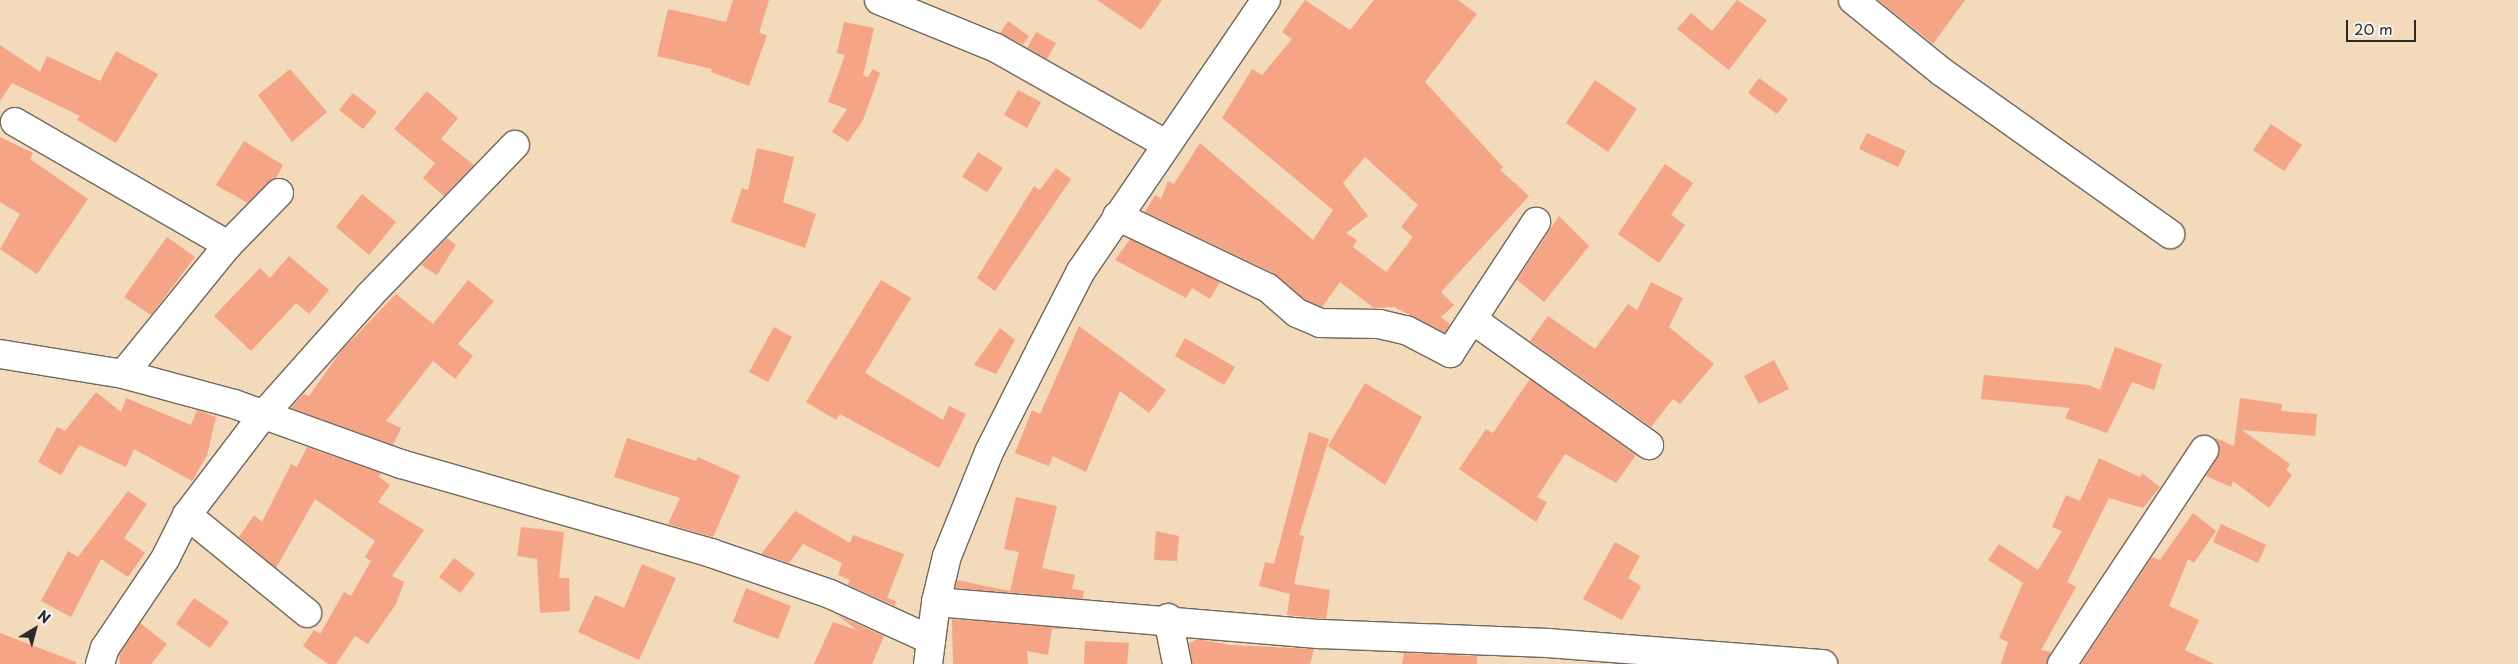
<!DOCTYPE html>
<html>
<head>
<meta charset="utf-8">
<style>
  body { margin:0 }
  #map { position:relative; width:2518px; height:664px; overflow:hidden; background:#f2daba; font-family:"Playpen Sans",sans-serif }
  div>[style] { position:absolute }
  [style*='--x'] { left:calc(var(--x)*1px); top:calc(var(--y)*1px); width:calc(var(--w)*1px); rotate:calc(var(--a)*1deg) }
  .building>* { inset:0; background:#f5a485 }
  .roads { filter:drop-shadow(1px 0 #71685d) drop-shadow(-1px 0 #71685d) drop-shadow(0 1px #71685d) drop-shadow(0 -1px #71685d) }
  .minor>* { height:28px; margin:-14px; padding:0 14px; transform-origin:14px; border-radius:14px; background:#fff }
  span { translate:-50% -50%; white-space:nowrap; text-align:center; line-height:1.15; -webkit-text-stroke:4px #f6f6f2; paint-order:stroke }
  .north { position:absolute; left:10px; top:604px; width:50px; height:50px; -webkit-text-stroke:4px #f6f6f2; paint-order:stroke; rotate:37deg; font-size:14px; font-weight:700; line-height:20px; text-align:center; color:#2b2b2b }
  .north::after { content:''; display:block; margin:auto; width:18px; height:22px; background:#2b2b2b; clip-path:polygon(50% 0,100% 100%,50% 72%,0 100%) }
  .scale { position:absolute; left:2346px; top:20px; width:70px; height:22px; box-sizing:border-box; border:2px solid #2b2b2b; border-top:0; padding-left:6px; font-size:15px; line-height:18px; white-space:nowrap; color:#2b2b2b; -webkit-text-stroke:4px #f6f6f2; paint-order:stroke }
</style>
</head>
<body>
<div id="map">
  <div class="building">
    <div style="clip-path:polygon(733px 0,769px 0,759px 33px,767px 35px,749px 86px,711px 72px,712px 69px,657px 56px,668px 9px,726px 22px)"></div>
    <div style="clip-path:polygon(1097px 0,1162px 0,1141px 30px)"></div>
    <div style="clip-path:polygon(evenodd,1305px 0,1350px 30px,1374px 0,1458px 0,1477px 14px,1425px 82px,1503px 167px,1500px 170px,1529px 196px,1441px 292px,1454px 305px,1441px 317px,1450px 324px,1445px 333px,1394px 307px,1374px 308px,1340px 282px,1322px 307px,1305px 300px,1275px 274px,1145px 212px,1155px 195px,1161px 199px,1168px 181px,1174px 184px,1200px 143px,1313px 240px,1333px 210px,1222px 118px,1252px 69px,1262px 75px,1292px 39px,1282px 32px,1305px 0,1365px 157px,1418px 205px,1401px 227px,1413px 237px,1386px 272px,1353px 247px,1357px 240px,1346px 233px,1368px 216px,1343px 183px,1365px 157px)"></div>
    <div style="clip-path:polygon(1737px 0,1767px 20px,1729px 70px,1677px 29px,1691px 13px,1712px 31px)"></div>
    <div style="clip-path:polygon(1878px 0,1965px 0,1933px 44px)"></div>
    <div style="clip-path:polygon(1008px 21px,1029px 36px,1023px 45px,1000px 33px)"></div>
    <div style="clip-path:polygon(844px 22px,874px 28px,863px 76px,868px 77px,873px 69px,880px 73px,863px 120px,848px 142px,832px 132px,847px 109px,828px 102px,845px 55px,837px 53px)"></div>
    <div style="clip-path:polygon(1036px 32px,1056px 43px,1047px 59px,1027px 48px)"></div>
    <div style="clip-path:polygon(0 45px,40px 72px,47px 56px,100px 81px,116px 51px,158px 74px,116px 143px,77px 120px,80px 116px,12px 83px,0 101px)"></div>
    <div style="clip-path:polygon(290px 69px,327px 112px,292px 142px,258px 95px)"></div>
    <div style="clip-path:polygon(1759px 78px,1788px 99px,1777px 114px,1748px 93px)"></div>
    <div style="clip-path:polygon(1595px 80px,1637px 109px,1608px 152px,1566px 123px)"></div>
    <div style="clip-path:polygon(1018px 90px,1041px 102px,1027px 128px,1004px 115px)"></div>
    <div style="clip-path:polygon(427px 91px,458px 118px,441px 139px,474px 165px,444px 196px,423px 178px,435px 163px,394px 129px)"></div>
    <div style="clip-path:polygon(353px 93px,377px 112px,363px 129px,339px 110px)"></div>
    <div style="clip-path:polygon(2271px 124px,2302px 145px,2284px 171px,2253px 150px)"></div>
    <div style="clip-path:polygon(1867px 133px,1906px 151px,1898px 167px,1859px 149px)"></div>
    <div style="clip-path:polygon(0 137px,33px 153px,30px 159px,88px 199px,37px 274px,0 249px,20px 214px,0 202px)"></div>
    <div style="clip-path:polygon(244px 141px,283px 165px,276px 178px,248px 203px,216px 185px)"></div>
    <div style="clip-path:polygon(757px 148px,794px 157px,783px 202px,816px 214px,805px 248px,731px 222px,742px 188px,748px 190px)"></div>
    <div style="clip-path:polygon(978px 152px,1003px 168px,987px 192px,962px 177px)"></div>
    <div style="clip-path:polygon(1665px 164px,1693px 183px,1671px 215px,1685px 225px,1659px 263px,1618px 234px)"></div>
    <div style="clip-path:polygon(1056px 168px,1071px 179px,995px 291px,977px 278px,1034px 186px,1040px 190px)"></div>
    <div style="clip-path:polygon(362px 194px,396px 222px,369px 255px,336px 227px)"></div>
    <div style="clip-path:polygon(1559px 216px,1589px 246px,1544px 302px,1517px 280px)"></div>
    <div style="clip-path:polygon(167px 237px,195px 257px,151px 315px,124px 297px)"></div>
    <div style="clip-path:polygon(447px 238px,456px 245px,437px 275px,421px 265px)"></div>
    <div style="clip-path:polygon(1130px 239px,1220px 282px,1210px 299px,1192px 288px,1186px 298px,1115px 260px)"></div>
    <div style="clip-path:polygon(289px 256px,329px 290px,309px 314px,296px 303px,251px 351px,214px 316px,260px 268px,270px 278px)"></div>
    <div style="clip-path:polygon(468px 280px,494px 301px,458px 344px,473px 356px,455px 379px,433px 361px,386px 421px,401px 428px,393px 445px,291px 408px,303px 394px,309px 396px,341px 351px,396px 294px,433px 324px)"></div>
    <div style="clip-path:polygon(881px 280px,911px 298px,865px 373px,943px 420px,949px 406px,966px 414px,939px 468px,840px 414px,836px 420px,806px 402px)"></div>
    <div style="clip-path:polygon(1651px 282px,1683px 298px,1669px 327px,1714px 364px,1680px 404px,1673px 399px,1651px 427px,1530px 341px,1548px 316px,1595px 349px,1628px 304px,1637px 310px)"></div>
    <div style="clip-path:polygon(1079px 326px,1166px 390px,1149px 413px,1120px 391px,1086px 472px,1053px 456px,1049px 466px,1015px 453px,1032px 410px,1040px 414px)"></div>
    <div style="clip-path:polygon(774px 327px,792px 337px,768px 382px,749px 372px)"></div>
    <div style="clip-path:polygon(1000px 328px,1015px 340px,996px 374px,974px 365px)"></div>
    <div style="clip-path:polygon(1185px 338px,1235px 367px,1224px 385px,1175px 356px)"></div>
    <div style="clip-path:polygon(2115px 347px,2162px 364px,2154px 390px,2132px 382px,2107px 433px,2065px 418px,2070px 408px,1981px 399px,1984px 375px,2089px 385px,2100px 390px)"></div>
    <div style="clip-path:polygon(1774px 360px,1789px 389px,1759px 404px,1744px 376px)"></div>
    <div style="clip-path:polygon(1530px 379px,1636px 455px,1616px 483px,1565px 454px,1537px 497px,1547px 502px,1536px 522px,1459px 469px,1486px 429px,1493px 433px)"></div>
    <div style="clip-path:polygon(1365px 383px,1422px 417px,1385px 485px,1328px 446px)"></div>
    <div style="clip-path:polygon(96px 392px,121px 412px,126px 398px,191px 425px,197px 410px,216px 417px,207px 455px,192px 481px,134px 449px,126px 467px,79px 445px,61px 475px,38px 462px,57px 427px,65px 431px)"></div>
    <div style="clip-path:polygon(2240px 398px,2282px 404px,2281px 411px,2317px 414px,2315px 436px,2242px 430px,2290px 464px,2286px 470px,2292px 475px,2269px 508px,2233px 481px,2231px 487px,2206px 476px,2220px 451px,2216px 438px,2234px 446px)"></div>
    <div style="clip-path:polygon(1309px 432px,1329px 439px,1299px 535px,1304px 536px,1294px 584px,1330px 590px,1326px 619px,1287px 615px,1290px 594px,1259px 586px,1265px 562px,1274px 564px)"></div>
    <div style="clip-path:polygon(627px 438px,696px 461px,698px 457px,740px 476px,713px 537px,668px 524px,680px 498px,614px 477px)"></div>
    <div style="clip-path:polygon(307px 447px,381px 473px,379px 477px,390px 485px,378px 502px,424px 530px,392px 576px,404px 582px,396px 604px,368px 644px,355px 636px,336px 664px,328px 664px,303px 646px,314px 630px,320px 634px,344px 592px,351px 596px,371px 561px,365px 557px,375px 541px,315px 499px,276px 568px,239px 537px,254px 515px,262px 522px,291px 464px,297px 467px)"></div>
    <div style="clip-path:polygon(2099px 458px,2140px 477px,2142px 473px,2160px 487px,2143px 508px,2109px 498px,2067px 582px,2076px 587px,2041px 650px,2051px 652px,2047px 664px,2001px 664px,2008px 642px,1999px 638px,2023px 583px,1988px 560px,1999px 544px,2038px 570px,2062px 531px,2052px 527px,2066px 495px,2080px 501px)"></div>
    <div style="clip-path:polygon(128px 491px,147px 504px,124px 538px,145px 553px,128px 577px,101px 559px,71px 617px,41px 601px,68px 551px,78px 557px)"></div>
    <div style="clip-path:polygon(1016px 497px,1057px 506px,1042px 568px,1075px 575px,1072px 589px,1084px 591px,1083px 599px,955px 588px,957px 580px,1010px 591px,1019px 552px,1004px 549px)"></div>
    <div style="clip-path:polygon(795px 511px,850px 543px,853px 535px,904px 554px,887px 598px,896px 601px,895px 606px,848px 585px,850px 580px,838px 575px,842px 563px,803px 544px,789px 563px,761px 554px)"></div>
    <div style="clip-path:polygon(2193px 513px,2216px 531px,2194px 563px,2188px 559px,2169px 606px,2199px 620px,2185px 650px,2214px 664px,2081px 664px,2152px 557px,2160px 560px)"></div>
    <div style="clip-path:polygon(2221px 524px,2266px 545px,2258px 563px,2213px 542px)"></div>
    <div style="clip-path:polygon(521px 527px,564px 532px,559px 578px,569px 578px,570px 611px,540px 613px,537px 559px,517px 556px)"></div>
    <div style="clip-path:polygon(1156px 531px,1179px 536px,1177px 561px,1154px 560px)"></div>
    <div style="clip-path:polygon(1615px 542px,1640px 556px,1628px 578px,1641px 586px,1622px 620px,1583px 599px)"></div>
    <div style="clip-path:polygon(454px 558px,475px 574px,460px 593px,439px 577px)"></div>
    <div style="clip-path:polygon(642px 564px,676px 578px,639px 660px,578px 632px,595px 595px,624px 608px)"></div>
    <div style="clip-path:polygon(746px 588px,791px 606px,778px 639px,733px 622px)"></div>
    <div style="clip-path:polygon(194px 598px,229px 622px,210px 648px,176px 624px)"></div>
    <div style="clip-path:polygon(837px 615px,884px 636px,872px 664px,814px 664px,833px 622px,857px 630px)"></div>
    <div style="clip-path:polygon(952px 619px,1076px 629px,1052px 629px,1048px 655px,1027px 651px,1028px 664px,953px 664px)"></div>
    <div style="clip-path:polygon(140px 623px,167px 644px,151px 664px,120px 664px,119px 655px)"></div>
    <div style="clip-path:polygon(0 633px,76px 662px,76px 664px,0 664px)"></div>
    <div style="clip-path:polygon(1198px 639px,1230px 645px,1314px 649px,1310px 664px,1192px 664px,1189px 643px)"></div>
    <div style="clip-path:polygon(1085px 641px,1129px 643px,1127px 664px,1084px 664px)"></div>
    <div style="clip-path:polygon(1404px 653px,1477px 656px,1477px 664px,1402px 664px)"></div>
  </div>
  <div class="roads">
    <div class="minor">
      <div style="--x:879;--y:0;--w:126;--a:22.3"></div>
      <div style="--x:996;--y:48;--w:195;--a:29.5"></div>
      <div style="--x:1853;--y:0;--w:114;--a:39"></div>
      <div style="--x:1942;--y:72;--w:280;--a:35.4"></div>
      <div style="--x:15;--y:122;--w:246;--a:30"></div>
      <div style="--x:279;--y:193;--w:73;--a:134.4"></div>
      <div style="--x:228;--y:245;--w:166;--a:129.1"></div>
      <div style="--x:123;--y:374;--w:115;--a:15.1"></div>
      <div style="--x:234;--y:404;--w:177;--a:19.8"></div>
      <div style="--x:401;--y:464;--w:323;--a:16"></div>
      <div style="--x:711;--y:553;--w:126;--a:19"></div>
      <div style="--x:830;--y:594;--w:111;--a:24.5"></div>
      <div style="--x:1117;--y:216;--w:167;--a:25.5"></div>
      <div style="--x:1268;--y:288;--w:38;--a:41"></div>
      <div style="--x:1297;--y:313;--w:25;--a:23"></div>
      <div style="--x:1320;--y:323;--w:59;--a:1"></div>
      <div style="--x:1379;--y:324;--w:28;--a:13"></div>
      <div style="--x:1406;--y:330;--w:50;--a:27.6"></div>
      <div style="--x:1450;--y:353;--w:157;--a:-56.7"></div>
      <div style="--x:1473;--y:320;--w:216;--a:35.4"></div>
      <div style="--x:0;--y:354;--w:125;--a:9.2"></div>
      <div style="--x:187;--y:515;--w:155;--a:39.2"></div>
      <div style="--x:936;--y:602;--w:386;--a:4.8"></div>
      <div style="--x:1321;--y:634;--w:227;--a:2.3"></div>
      <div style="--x:1548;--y:643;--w:276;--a:4.4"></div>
      <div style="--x:1168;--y:618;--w:47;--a:78.9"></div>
      <div style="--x:100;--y:664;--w:17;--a:-73"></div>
      <div style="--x:105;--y:648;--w:107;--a:-56"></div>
      <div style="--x:165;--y:559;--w:49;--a:-63.4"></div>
      <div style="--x:187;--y:515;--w:127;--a:-52.7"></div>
      <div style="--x:264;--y:414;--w:158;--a:-48.3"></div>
      <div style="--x:369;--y:296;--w:210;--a:-46"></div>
      <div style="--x:928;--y:664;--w:63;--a:-82.6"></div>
      <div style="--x:936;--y:602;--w:47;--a:-76.6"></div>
      <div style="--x:947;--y:556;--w:112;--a:-68"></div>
      <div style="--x:989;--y:452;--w:115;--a:-63.2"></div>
      <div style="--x:1041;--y:349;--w:88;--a:-62.9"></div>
      <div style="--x:1081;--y:271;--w:328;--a:-55.7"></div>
      <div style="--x:2062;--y:664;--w:257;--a:-56.4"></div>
    </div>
  </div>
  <div class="north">N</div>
  <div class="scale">20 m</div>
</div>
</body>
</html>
